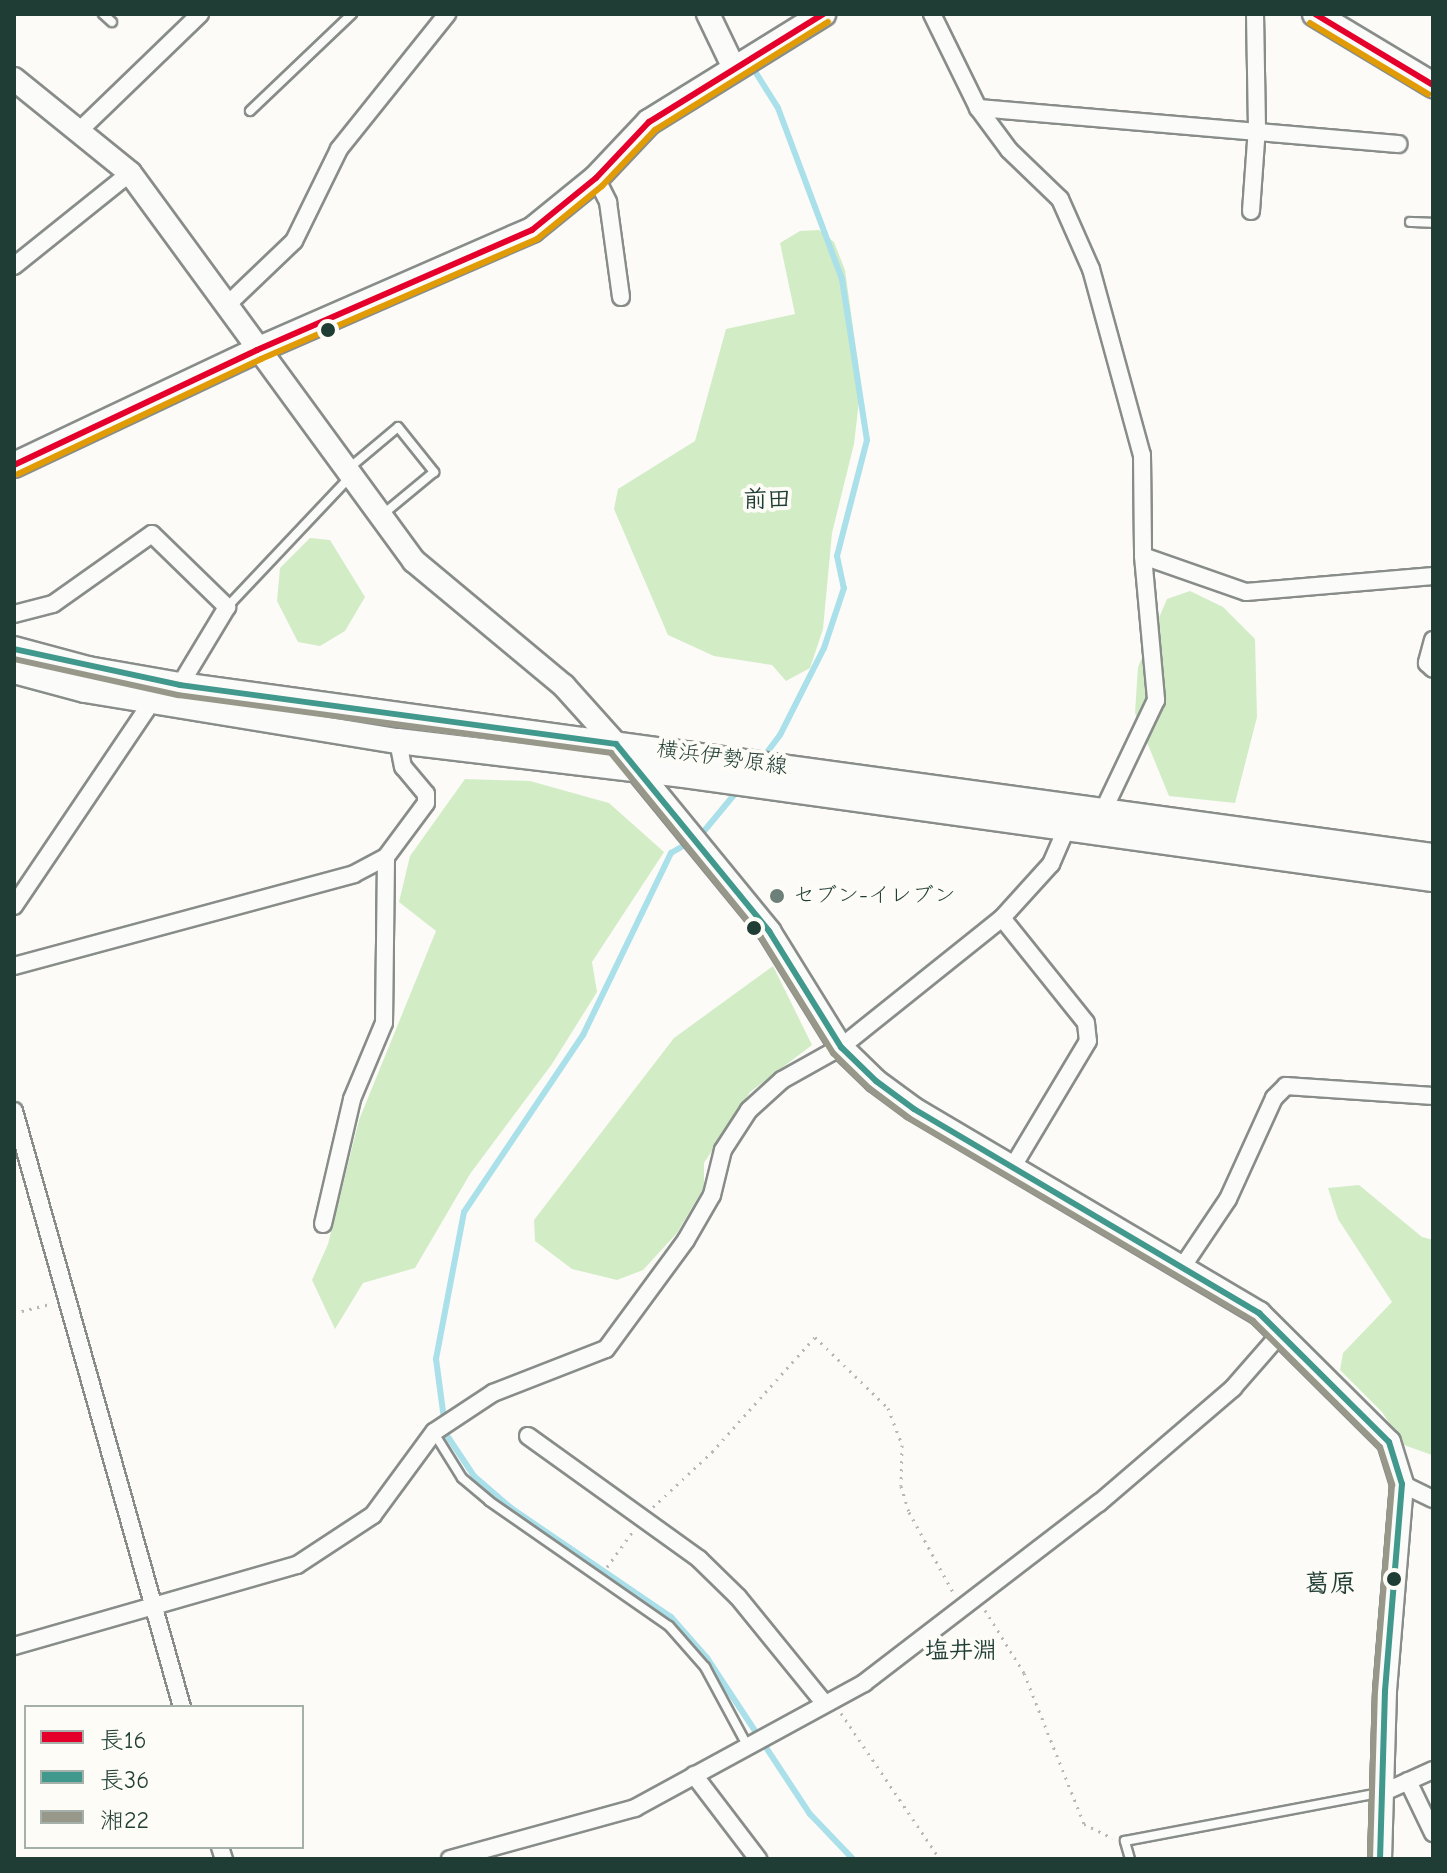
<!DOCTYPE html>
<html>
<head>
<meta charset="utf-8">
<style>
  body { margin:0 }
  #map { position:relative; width:1447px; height:1873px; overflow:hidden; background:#fcfbf8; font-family:"Comic Neue","Klee One",sans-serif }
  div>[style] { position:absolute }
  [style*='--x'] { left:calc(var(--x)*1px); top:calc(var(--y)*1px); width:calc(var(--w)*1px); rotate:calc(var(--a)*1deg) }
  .green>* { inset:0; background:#d2ecc6 }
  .stream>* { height:6px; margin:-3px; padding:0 3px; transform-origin:3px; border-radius:3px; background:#a9e0e9 }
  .path>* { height:3px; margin-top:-1.5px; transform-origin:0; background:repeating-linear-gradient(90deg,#b5b8b6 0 2px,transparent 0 8px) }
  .roads { filter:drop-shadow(2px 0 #888d8a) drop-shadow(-2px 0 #888d8a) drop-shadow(0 2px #888d8a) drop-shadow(0 -2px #888d8a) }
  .lane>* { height:8px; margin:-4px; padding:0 4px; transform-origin:4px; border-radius:4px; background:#fbfbf9 }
  .street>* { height:16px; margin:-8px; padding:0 8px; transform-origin:8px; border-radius:8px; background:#fbfbf9 }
  .secondary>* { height:22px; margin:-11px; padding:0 11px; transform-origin:11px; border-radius:11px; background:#fbfbf9 }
  .primary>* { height:24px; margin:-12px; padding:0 12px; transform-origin:12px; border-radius:12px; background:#fbfbf9 }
  .bus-1>* { height:6px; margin:-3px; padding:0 3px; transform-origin:3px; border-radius:3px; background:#e4002b }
  .bus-2>* { height:6px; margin:-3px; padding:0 3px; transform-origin:3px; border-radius:3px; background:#41988c }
  .bus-3>* { height:6px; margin:-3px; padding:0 3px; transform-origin:3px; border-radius:3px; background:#98988a }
  .bus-4>* { height:6px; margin:-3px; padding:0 3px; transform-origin:3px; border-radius:3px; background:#e19c05 }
  .dots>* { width:22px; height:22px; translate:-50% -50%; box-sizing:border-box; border:4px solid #fdfcf7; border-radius:50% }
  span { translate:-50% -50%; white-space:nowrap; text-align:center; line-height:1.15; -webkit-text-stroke:8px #fdfcf7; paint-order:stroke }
  .street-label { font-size:22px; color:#1f3d34 }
  .poi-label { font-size:22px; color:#1f3d34 }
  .left { translate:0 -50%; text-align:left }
  .neighbourhood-label { font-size:24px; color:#1f3d34; font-weight:700 }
  .quarter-label { font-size:26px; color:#1f3d34; font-weight:700 }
  .frame { position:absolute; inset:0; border:16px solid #1f3d34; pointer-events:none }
  .legend { position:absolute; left:24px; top:1705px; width:280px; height:144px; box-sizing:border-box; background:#fdfcf7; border:2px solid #a4b0a9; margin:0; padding:10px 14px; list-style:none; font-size:24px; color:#1f3d34 }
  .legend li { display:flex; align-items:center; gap:16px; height:40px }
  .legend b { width:40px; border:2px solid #a4b0a9 }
</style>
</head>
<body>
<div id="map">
  <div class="green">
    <div style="clip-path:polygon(819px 230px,834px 242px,845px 270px,861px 384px,854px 444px,832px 533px,823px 629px,810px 668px,786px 681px,772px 665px,714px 656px,668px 635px,614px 509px,618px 489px,695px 441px,726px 329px,795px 314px,780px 243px,800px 231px)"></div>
    <div style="clip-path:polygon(310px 538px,330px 540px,365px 597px,345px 631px,320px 646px,298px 642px,277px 601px,280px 568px)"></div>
    <div style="clip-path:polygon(1190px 591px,1223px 607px,1255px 639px,1257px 717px,1235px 803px,1169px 796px,1135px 713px,1138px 667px,1167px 599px)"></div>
    <div style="clip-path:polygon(465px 779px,530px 781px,609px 803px,664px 852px,592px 962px,597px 992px,552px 1064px,470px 1174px,415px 1268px,363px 1283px,335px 1329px,312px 1280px,328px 1244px,359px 1120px,436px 931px,399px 902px,410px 856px)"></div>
    <div style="clip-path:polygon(773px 966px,812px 1045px,750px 1092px,704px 1163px,704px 1187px,677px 1233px,643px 1270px,617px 1280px,572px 1269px,535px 1241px,534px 1220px,674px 1038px)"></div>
    <div style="clip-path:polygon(1359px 1185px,1422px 1237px,1433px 1240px,1432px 1455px,1404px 1445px,1382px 1412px,1340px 1370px,1343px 1353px,1392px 1302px,1338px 1219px,1328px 1188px)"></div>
  </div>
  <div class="stream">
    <div style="--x:756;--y:73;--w:41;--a:57.8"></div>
    <div style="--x:778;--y:108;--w:183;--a:69.5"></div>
    <div style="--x:842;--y:279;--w:163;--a:81.2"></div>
    <div style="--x:867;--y:440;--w:120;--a:104.5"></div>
    <div style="--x:837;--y:556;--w:33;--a:78"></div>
    <div style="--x:844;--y:588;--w:63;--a:108.4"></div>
    <div style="--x:824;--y:648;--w:97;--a:116.8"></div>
    <div style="--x:780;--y:735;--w:30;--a:127"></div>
    <div style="--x:700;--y:836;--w:60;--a:-50.4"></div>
    <div style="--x:690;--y:842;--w:22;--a:150"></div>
    <div style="--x:671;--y:853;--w:202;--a:115.8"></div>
    <div style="--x:583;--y:1035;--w:213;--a:123.9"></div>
    <div style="--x:464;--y:1212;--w:150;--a:100.8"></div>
    <div style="--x:436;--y:1359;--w:76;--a:82.4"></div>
    <div style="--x:446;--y:1434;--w:50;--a:56.3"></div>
    <div style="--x:474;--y:1476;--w:49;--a:40.9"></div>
    <div style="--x:511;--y:1508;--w:194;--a:34.3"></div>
    <div style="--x:671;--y:1617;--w:55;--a:48.7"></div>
    <div style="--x:707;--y:1658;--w:187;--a:56.6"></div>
    <div style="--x:810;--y:1814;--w:62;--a:46.3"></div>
  </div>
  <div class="path">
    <div style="--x:14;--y:1313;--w:37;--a:-14"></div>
    <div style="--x:653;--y:1507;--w:81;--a:-43"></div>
    <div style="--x:712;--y:1452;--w:154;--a:-48.2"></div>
    <div style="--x:815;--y:1337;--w:102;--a:44.2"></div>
    <div style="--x:888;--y:1408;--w:40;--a:69"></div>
    <div style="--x:902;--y:1445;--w:41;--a:91.4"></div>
    <div style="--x:901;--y:1486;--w:27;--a:73"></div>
    <div style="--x:909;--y:1512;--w:91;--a:61.2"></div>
    <div style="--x:607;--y:1567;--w:44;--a:-54.2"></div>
    <div style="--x:985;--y:1610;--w:74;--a:58.2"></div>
    <div style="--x:1024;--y:1673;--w:162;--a:68.3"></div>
    <div style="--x:1084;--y:1824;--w:32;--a:26"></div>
    <div style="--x:841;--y:1713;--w:176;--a:55.9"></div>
  </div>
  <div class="roads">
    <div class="lane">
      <div style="--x:103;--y:14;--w:12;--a:42"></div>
      <div style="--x:250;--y:111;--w:141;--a:-43.6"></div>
      <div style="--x:1410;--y:222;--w:23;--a:2"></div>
      <div style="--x:348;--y:469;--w:65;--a:-40"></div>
      <div style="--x:398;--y:427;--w:58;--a:51.3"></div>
      <div style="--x:434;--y:472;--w:67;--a:140.4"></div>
      <div style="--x:227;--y:607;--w:178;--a:-46.6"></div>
      <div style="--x:434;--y:1433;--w:53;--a:58.1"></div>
      <div style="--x:462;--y:1478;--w:35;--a:40"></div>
      <div style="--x:489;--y:1501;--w:219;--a:34.8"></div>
      <div style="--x:669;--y:1626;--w:55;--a:48.7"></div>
      <div style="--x:705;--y:1667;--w:89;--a:61.7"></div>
      <div style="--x:1130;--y:1859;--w:19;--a:-106"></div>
      <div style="--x:1125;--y:1841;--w:259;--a:-10.7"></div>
    </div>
    <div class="street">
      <div style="--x:932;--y:14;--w:105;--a:63.9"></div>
      <div style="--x:978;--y:108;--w:52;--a:53.6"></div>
      <div style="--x:1009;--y:150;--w:71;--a:43.9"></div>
      <div style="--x:1060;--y:199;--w:77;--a:66.1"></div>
      <div style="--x:1091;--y:269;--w:193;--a:74.7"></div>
      <div style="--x:1142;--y:455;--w:101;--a:89.4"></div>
      <div style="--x:1143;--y:556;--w:145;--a:84.8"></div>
      <div style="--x:1156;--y:700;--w:123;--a:115.5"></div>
      <div style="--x:978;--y:108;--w:422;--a:4.9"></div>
      <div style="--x:80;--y:130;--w:167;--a:-44"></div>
      <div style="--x:596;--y:178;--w:27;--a:63"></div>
      <div style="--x:608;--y:202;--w:96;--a:82.2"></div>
      <div style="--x:1251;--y:211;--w:83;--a:-85.9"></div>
      <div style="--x:1257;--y:128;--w:114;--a:-91"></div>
      <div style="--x:14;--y:266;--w:149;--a:-38.7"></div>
      <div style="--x:226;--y:306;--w:94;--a:-43.7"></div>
      <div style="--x:294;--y:241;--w:102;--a:-63.9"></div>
      <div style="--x:339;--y:149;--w:173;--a:-51.3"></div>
      <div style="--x:1143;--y:556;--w:109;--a:19.3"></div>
      <div style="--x:1246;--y:592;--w:188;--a:-4.9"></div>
      <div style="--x:14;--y:614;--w:40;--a:-14.4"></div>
      <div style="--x:53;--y:604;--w:121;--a:-35.3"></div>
      <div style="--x:152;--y:534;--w:105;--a:44.2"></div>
      <div style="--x:227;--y:607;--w:91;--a:121.1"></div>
      <div style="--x:1433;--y:640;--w:24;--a:105"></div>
      <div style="--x:1427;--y:663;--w:8;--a:45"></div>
      <div style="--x:14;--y:906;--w:236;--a:-56"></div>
      <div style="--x:146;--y:710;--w:10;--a:-84"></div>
      <div style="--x:1002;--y:918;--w:134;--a:51.3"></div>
      <div style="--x:1086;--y:1023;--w:18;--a:84"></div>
      <div style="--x:1088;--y:1041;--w:148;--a:120.9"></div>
      <div style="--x:14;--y:966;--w:352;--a:-15.1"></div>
      <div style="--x:354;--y:874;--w:36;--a:-28"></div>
      <div style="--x:386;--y:857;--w:67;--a:-53.5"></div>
      <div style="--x:426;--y:803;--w:9;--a:-90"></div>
      <div style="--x:426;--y:794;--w:35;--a:-130"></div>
      <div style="--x:403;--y:767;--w:26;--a:-101"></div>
      <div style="--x:14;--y:1111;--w:619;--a:74.26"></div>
      <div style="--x:323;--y:1224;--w:128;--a:-76.9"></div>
      <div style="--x:352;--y:1099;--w:82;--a:-67.2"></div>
      <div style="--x:384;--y:1023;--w:166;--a:-89.3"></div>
      <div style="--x:1181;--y:1269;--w:84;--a:-56.1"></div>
      <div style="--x:1228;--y:1199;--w:111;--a:-65.5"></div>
      <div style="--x:1274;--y:1098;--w:17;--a:-45"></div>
      <div style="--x:1286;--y:1086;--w:147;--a:3.9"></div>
      <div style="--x:528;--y:1436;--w:211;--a:35.7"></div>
      <div style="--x:699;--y:1559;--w:54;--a:44.3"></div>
      <div style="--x:738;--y:1597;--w:136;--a:50.9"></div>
      <div style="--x:1402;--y:1484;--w:34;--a:26"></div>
      <div style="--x:14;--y:1646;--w:294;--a:-16"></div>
      <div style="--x:297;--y:1565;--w:91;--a:-33.3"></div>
      <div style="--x:373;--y:1515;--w:103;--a:-53.7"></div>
      <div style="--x:434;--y:1432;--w:71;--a:-33.5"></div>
      <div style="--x:493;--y:1393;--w:121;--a:-21.3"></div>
      <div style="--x:606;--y:1349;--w:135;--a:-53.7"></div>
      <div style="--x:686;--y:1240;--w:52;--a:-60"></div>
      <div style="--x:712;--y:1195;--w:46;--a:-76.3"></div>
      <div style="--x:723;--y:1150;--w:48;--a:-57"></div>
      <div style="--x:749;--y:1110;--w:45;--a:-42.3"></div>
      <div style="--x:782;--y:1080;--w:68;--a:-29.2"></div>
      <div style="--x:841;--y:1047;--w:206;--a:-38.7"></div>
      <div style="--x:1002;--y:918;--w:73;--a:-47.8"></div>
      <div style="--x:1051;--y:864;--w:40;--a:-66.6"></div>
      <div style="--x:694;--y:1775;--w:106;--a:52.7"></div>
      <div style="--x:1408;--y:1781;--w:58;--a:64.3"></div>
      <div style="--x:1382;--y:1793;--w:56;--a:-24.3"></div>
      <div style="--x:220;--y:1847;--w:13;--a:72"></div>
      <div style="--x:450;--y:1859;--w:192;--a:-15.4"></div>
      <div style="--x:635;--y:1808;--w:261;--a:-28.6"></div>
      <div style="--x:864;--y:1683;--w:296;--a:-37.5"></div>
      <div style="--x:1099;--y:1503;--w:177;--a:-40.6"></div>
      <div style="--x:1233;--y:1388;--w:73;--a:-48.9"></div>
    </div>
    <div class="secondary">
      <div style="--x:708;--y:14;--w:58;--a:64.3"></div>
      <div style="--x:14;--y:79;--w:149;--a:39"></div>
      <div style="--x:130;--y:173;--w:481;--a:53.8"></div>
      <div style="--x:414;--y:561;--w:195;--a:39.8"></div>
      <div style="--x:564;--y:686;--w:78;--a:48.1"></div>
      <div style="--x:616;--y:744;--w:242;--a:50.7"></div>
      <div style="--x:769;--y:931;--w:137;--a:58.2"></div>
      <div style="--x:841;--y:1047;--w:49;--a:44.2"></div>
      <div style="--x:876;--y:1081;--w:47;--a:36.4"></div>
      <div style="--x:914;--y:1109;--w:401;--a:30.6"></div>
      <div style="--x:1259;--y:1313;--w:183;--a:44.8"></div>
      <div style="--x:1389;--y:1442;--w:44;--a:72.8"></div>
      <div style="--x:1402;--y:1484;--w:208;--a:94.7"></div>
      <div style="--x:1385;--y:1691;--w:168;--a:91.7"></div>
    </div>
    <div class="primary">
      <div style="--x:1315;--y:14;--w:138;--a:31"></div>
      <div style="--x:14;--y:465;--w:269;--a:-25.3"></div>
      <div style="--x:257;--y:350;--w:300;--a:-23.6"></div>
      <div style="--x:532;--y:230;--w:82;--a:-39.1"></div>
      <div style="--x:596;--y:178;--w:77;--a:-46.6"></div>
      <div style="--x:649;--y:122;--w:205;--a:-31.8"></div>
      <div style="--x:14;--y:649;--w:77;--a:15.1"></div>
      <div style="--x:88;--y:669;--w:93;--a:9.9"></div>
      <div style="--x:180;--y:685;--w:1265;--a:7.77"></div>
      <div style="--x:14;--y:671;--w:73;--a:15"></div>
      <div style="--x:85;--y:690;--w:317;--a:9.3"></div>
      <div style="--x:398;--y:741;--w:288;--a:6.8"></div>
      <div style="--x:684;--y:775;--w:756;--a:7.91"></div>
    </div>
  </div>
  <div class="bus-1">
    <div style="--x:1315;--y:14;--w:138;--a:31"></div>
    <div style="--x:14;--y:465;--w:269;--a:-25.3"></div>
    <div style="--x:257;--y:350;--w:300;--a:-23.6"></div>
    <div style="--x:532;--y:230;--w:82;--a:-39.1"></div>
    <div style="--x:596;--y:178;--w:77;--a:-46.6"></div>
    <div style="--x:649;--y:122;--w:205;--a:-31.8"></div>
  </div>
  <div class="bus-2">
    <div style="--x:14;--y:649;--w:170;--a:12.2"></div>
    <div style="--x:180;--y:685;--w:440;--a:7.7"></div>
    <div style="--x:616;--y:744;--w:242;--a:50.7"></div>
    <div style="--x:769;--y:931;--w:137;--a:58.2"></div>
    <div style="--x:841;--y:1047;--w:49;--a:44.2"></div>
    <div style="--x:876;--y:1081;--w:47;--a:36.4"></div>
    <div style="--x:914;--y:1109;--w:401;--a:30.6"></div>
    <div style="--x:1259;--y:1313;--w:183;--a:44.8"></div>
    <div style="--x:1389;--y:1442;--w:44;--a:72.8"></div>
    <div style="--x:1402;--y:1484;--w:208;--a:94.7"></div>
    <div style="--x:1385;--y:1691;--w:168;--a:91.7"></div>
  </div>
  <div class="bus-3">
    <div style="--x:14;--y:659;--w:168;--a:12.4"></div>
    <div style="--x:178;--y:695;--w:437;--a:7.6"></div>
    <div style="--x:611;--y:753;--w:237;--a:50.8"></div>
    <div style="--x:761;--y:937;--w:137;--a:58.2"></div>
    <div style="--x:833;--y:1053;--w:50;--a:44.2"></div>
    <div style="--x:869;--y:1088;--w:50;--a:36.9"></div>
    <div style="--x:909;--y:1118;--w:399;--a:30.5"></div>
    <div style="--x:1253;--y:1321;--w:179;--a:44.8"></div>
    <div style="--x:1380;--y:1447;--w:40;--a:72"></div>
    <div style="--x:1392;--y:1485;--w:206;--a:94.7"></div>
    <div style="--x:1375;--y:1690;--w:169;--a:91.7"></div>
  </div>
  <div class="bus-4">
    <div style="--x:1310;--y:23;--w:138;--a:31"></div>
    <div style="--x:18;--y:474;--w:269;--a:-25.3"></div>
    <div style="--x:261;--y:359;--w:301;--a:-23.5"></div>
    <div style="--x:537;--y:239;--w:84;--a:-39.2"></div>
    <div style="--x:602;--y:186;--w:77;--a:-46.6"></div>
    <div style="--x:655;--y:130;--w:204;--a:-32"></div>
  </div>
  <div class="dots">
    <div style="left:328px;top:330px;background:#1f3d34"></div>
    <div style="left:777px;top:896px;background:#6c8079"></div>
    <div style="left:754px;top:928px;background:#1f3d34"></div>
    <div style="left:1394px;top:1579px;background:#1f3d34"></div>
  </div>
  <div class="street-label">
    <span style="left:722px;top:758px;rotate:8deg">横浜伊勢原線</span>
  </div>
  <div class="poi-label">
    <span class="left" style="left:793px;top:896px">セブン-イレブン</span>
  </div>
  <div class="neighbourhood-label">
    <span style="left:767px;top:500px">前田</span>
    <span style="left:961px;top:1651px">塩井淵</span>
  </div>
  <div class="quarter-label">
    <span style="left:1330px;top:1585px">葛原</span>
  </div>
  <div class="frame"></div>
  <ul class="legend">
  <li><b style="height:10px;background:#e4002b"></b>長16</li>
  <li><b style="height:10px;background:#41988c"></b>長36</li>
  <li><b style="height:10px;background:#98988a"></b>湘22</li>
  </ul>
</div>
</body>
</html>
